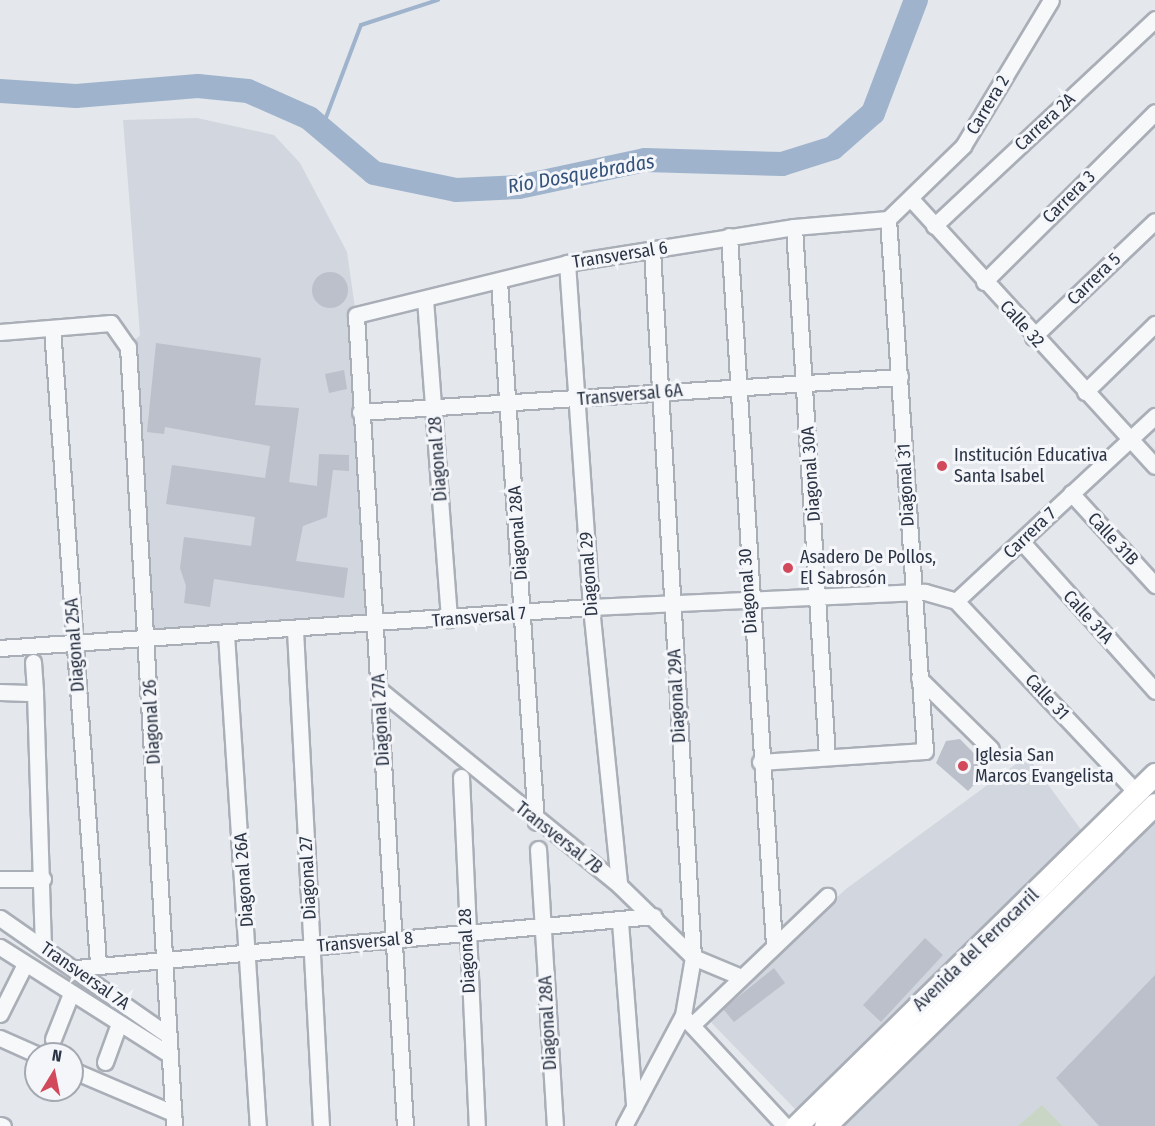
<!DOCTYPE html>
<html>
<head>
<meta charset="utf-8">
<style>
  body { margin:0 }
  #map { position:relative; width:1155px; height:1126px; overflow:hidden; background:#e4e7ec; font-family:"Fira Sans Condensed",sans-serif }
  div>[style] { position:absolute }
  [style*='--x'] { left:calc(var(--x)*1px); top:calc(var(--y)*1px); width:calc(var(--w)*1px); rotate:calc(var(--a)*1deg) }
  .built>* { inset:0; background:#d2d6de }
  .green>* { inset:0; background:#c9d6c5 }
  .stream>* { height:4px; margin:-2px; padding:0 2px; transform-origin:2px; border-radius:2px; background:#9fb4cc }
  .river>* { height:24px; margin:-12px; padding:0 12px; transform-origin:12px; border-radius:12px; background:#9fb4cc }
  .building>* { inset:0; background:#bbc0ca }
  .round { border-radius:50% }
  .roads { filter:drop-shadow(2px 0 #a9aeb7) drop-shadow(-2px 0 #a9aeb7) drop-shadow(0 2px #a9aeb7) drop-shadow(0 -2px #a9aeb7) }
  .street>* { height:15px; margin:-7.5px; padding:0 7.5px; transform-origin:7.5px; border-radius:7.5px; background:#f7f8fa }
  .secondary>* { height:21px; margin:-10.5px; padding:0 10.5px; transform-origin:10.5px; border-radius:10.5px; background:#fff }
  .dots>* { width:16px; height:16px; translate:-50% -50%; box-sizing:border-box; border:3px solid #f4f6f9; border-radius:50% }
  span { translate:-50% -50%; white-space:nowrap; text-align:center; line-height:1.15; -webkit-text-stroke:6px #f4f6f9; paint-order:stroke }
  .street-label { font-size:18px; color:#2b3445 }
  .poi-label { font-size:18px; color:#2b3445 }
  .left { translate:0 -50%; text-align:left }
  .water-label { font-size:20px; color:#34527a; font-style:italic }
  .north { position:absolute; left:24px; top:1042px; width:60px; height:60px; box-sizing:border-box; background:#f4f6f9; border:2px solid #a4a8b1; border-radius:50%; rotate:10deg; font-size:16px; font-weight:700; line-height:24px; text-align:center; color:#2b3445 }
  .north::after { content:''; display:block; margin:auto; width:21px; height:27px; background:#d1495b; clip-path:polygon(50% 0,100% 100%,50% 72%,0 100%) }
</style>
</head>
<body>
<div id="map">
  <div class="built">
    <div style="clip-path:polygon(197px 118px,274px 135px,300px 163px,347px 252px,356px 315px,374px 626px,147px 639px,128px 347px,140px 335px,123px 120px)"></div>
    <div style="clip-path:polygon(1027px 756px,1085px 835px,800px 1112px,795px 1109px,706px 1017px,846px 889px)"></div>
    <div style="clip-path:polygon(1155px 804px,1155px 1126px,825px 1126px)"></div>
  </div>
  <div class="green">
    <div style="clip-path:polygon(1042px 1105px,1062px 1126px,1018px 1126px)"></div>
  </div>
  <div class="stream">
    <div style="--x:322;--y:128;--w:110;--a:-69.3"></div>
    <div style="--x:361;--y:25;--w:81;--a:-18"></div>
  </div>
  <div class="river">
    <div style="--x:0;--y:91;--w:76;--a:3.8"></div>
    <div style="--x:76;--y:96;--w:122;--a:-4.7"></div>
    <div style="--x:198;--y:86;--w:50;--a:5.7"></div>
    <div style="--x:248;--y:91;--w:67;--a:23.9"></div>
    <div style="--x:309;--y:118;--w:85;--a:40.2"></div>
    <div style="--x:374;--y:173;--w:84;--a:11.7"></div>
    <div style="--x:456;--y:190;--w:63;--a:-2.7"></div>
    <div style="--x:519;--y:187;--w:129;--a:-12.1"></div>
    <div style="--x:645;--y:160;--w:137;--a:1.7"></div>
    <div style="--x:782;--y:164;--w:53;--a:-17.4"></div>
    <div style="--x:833;--y:148;--w:53;--a:-41.2"></div>
    <div style="--x:873;--y:113;--w:121;--a:-69.2"></div>
  </div>
  <div class="building">
    <div class="round" style="left:312px;top:272px;width:36px;height:36px"></div>
    <div style="clip-path:polygon(156px 343px,261px 358px,255px 405px,299px 408px,289px 482px,317px 486px,319px 454px,349px 455px,349px 471px,333px 470px,327px 517px,303px 526px,296px 561px,348px 568px,344px 598px,214px 579px,210px 607px,184px 603px,186px 586px,180px 568px,184px 537px,251px 546px,255px 517px,166px 504px,172px 465px,265px 478px,270px 446px,165px 427px,164px 434px,147px 432px)"></div>
    <div style="clip-path:polygon(344px 370px,347px 389px,329px 393px,325px 374px)"></div>
    <div style="clip-path:polygon(960px 739px,989px 769px,968px 791px,936px 763px,946px 741px)"></div>
    <div style="clip-path:polygon(925px 938px,943px 955px,881px 1022px,863px 1005px)"></div>
    <div style="clip-path:polygon(774px 968px,785px 983px,734px 1022px,723px 1009px)"></div>
    <div style="clip-path:polygon(1155px 975px,1155px 1126px,1099px 1126px,1056px 1078px)"></div>
  </div>
  <div class="roads">
    <div class="street">
      <div style="--x:912;--y:200;--w:360;--a:47.6"></div>
      <div style="--x:888;--y:219;--w:105;--a:-44.2"></div>
      <div style="--x:963;--y:146;--w:170;--a:-58.9"></div>
      <div style="--x:934;--y:226;--w:303;--a:-43.1"></div>
      <div style="--x:794;--y:227;--w:531;--a:86.44"></div>
      <div style="--x:729;--y:236;--w:710;--a:86.37"></div>
      <div style="--x:567;--y:263;--w:345;--a:86"></div>
      <div style="--x:591;--y:607;--w:279;--a:84.2"></div>
      <div style="--x:499;--y:281;--w:542;--a:86.09"></div>
      <div style="--x:984;--y:282;--w:241;--a:-44.8"></div>
      <div style="--x:425;--y:299;--w:321;--a:85.7"></div>
      <div style="--x:52;--y:328;--w:637;--a:85.86"></div>
      <div style="--x:0;--y:332;--w:111;--a:-4.6"></div>
      <div style="--x:111;--y:323;--w:29;--a:55"></div>
      <div style="--x:128;--y:347;--w:780;--a:86.62"></div>
      <div style="--x:1033;--y:337;--w:168;--a:-43.6"></div>
      <div style="--x:1085;--y:392;--w:98;--a:-44.2"></div>
      <div style="--x:360;--y:412;--w:541;--a:-3.71"></div>
      <div style="--x:1071;--y:493;--w:125;--a:47.6"></div>
      <div style="--x:1022;--y:542;--w:200;--a:48.2"></div>
      <div style="--x:956;--y:601;--w:272;--a:-42.9"></div>
      <div style="--x:295;--y:630;--w:497;--a:87"></div>
      <div style="--x:226;--y:634;--w:493;--a:86.3"></div>
      <div style="--x:0;--y:648;--w:592;--a:-3.97"></div>
      <div style="--x:591;--y:607;--w:334;--a:-2.6"></div>
      <div style="--x:925;--y:592;--w:32;--a:16"></div>
      <div style="--x:956;--y:601;--w:264;--a:46.7"></div>
      <div style="--x:33;--y:662;--w:31;--a:86"></div>
      <div style="--x:919;--y:678;--w:101;--a:44.6"></div>
      <div style="--x:380;--y:690;--w:308;--a:39.2"></div>
      <div style="--x:619;--y:885;--w:103;--a:44.2"></div>
      <div style="--x:693;--y:957;--w:52;--a:22.6"></div>
      <div style="--x:0;--y:692;--w:35;--a:2"></div>
      <div style="--x:35;--y:693;--w:254;--a:88.2"></div>
      <div style="--x:760;--y:762;--w:165;--a:-3.8"></div>
      <div style="--x:925;--y:751;--w:533;--a:-93.98"></div>
      <div style="--x:461;--y:777;--w:349;--a:87.4"></div>
      <div style="--x:538;--y:849;--w:278;--a:86.5"></div>
      <div style="--x:0;--y:879;--w:43;--a:0"></div>
      <div style="--x:0;--y:918;--w:206;--a:34.9"></div>
      <div style="--x:620;--y:922;--w:185;--a:85.6"></div>
      <div style="--x:0;--y:947;--w:201;--a:32.4"></div>
      <div style="--x:76;--y:968;--w:580;--a:-5.14"></div>
      <div style="--x:0;--y:1014;--w:56;--a:-63.4"></div>
      <div style="--x:685;--y:1018;--w:147;--a:47.2"></div>
      <div style="--x:692;--y:1025;--w:187;--a:-43.7"></div>
      <div style="--x:0;--y:1038;--w:39;--a:24"></div>
      <div style="--x:53;--y:1039;--w:46;--a:-68.4"></div>
      <div style="--x:105;--y:1062;--w:38;--a:-70"></div>
      <div style="--x:72;--y:1070;--w:110;--a:23.1"></div>
      <div style="--x:0;--y:1125;--w:3;--a:18"></div>
      <div style="--x:405;--y:1126;--w:812;--a:-93.46"></div>
      <div style="--x:356;--y:315;--w:217;--a:-13.8"></div>
      <div style="--x:567;--y:263;--w:230;--a:-9"></div>
      <div style="--x:794;--y:227;--w:94;--a:-4.9"></div>
      <div style="--x:624;--y:1126;--w:126;--a:-62"></div>
      <div style="--x:683;--y:1015;--w:59;--a:-80.2"></div>
      <div style="--x:693;--y:957;--w:708;--a:-93.32"></div>
    </div>
    <div class="secondary">
      <div style="--x:796;--y:1126;--w:503;--a:-44.44"></div>
      <div style="--x:825;--y:1126;--w:461;--a:-44.3"></div>
    </div>
  </div>
  <div class="dots">
    <div style="left:942px;top:466px;background:#d1495b"></div>
    <div style="left:788px;top:568px;background:#d1495b"></div>
    <div style="left:963px;top:766px;background:#d1495b"></div>
  </div>
  <div class="street-label">
    <span style="left:988px;top:105px;rotate:-59deg">Carrera 2</span>
    <span style="left:1045px;top:122px;rotate:-43deg">Carrera 2A</span>
    <span style="left:1069px;top:197px;rotate:-45deg">Carrera 3</span>
    <span style="left:620px;top:255px;rotate:-9deg">Transversal 6</span>
    <span style="left:1094px;top:279px;rotate:-44deg">Carrera 5</span>
    <span style="left:1022px;top:324px;rotate:48deg">Calle 32</span>
    <span style="left:630px;top:395px;rotate:-5deg">Transversal 6A</span>
    <span style="left:438px;top:459px;rotate:-94deg">Diagonal 28</span>
    <span style="left:811px;top:474px;rotate:-94deg">Diagonal 30A</span>
    <span style="left:906px;top:485px;rotate:-93deg">Diagonal 31</span>
    <span style="left:518px;top:533px;rotate:-94deg">Diagonal 28A</span>
    <span style="left:1030px;top:533px;rotate:-44deg">Carrera 7</span>
    <span style="left:1113px;top:539px;rotate:47deg">Calle 31B</span>
    <span style="left:589px;top:574px;rotate:-94deg">Diagonal 29</span>
    <span style="left:748px;top:591px;rotate:-94deg">Diagonal 30</span>
    <span style="left:479px;top:617px;rotate:-5deg">Transversal 7</span>
    <span style="left:1088px;top:617px;rotate:48deg">Calle 31A</span>
    <span style="left:75px;top:645px;rotate:-94deg">Diagonal 25A</span>
    <span style="left:677px;top:696px;rotate:-93deg">Diagonal 29A</span>
    <span style="left:1047px;top:697px;rotate:47deg">Calle 31</span>
    <span style="left:381px;top:720px;rotate:-93deg">Diagonal 27A</span>
    <span style="left:152px;top:722px;rotate:-93deg">Diagonal 26</span>
    <span style="left:559px;top:838px;rotate:38deg">Transversal 7B</span>
    <span style="left:308px;top:878px;rotate:-93deg">Diagonal 27</span>
    <span style="left:244px;top:880px;rotate:-94deg">Diagonal 26A</span>
    <span style="left:365px;top:942px;rotate:-5deg">Transversal 8</span>
    <span style="left:976px;top:950px;rotate:-44deg">Avenida del Ferrocarril</span>
    <span style="left:467px;top:951px;rotate:-93deg">Diagonal 28</span>
    <span style="left:85px;top:976px;rotate:35deg">Transversal 7A</span>
    <span style="left:548px;top:1023px;rotate:-93deg">Diagonal 28A</span>
  </div>
  <div class="poi-label">
    <span class="left" style="left:954px;top:466px">Institución Educativa<br>Santa Isabel</span>
    <span class="left" style="left:800px;top:568px">Asadero De Pollos,<br>El Sabrosón</span>
    <span class="left" style="left:975px;top:766px">Iglesia San<br>Marcos Evangelista</span>
  </div>
  <div class="water-label">
    <span style="left:581px;top:174px;rotate:-10deg">Río Dosquebradas</span>
  </div>
  <div class="north">N</div>
</div>
</body>
</html>
